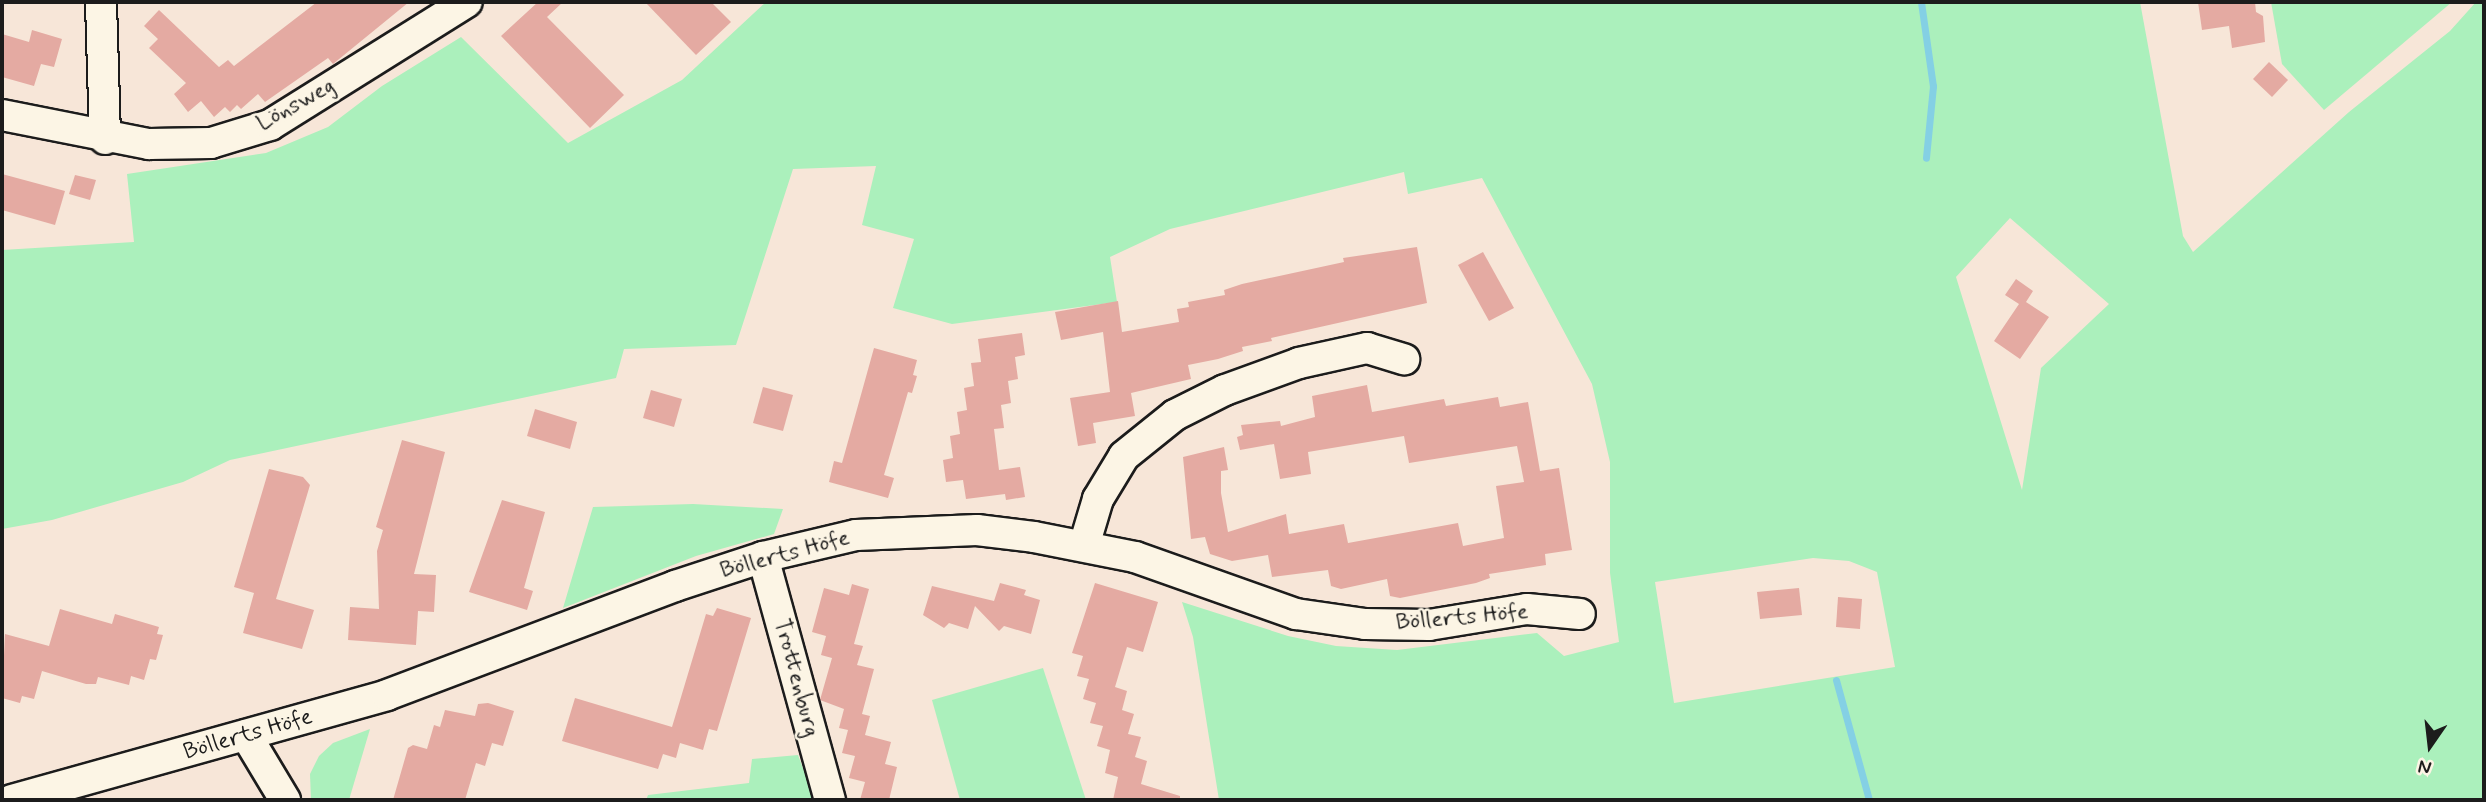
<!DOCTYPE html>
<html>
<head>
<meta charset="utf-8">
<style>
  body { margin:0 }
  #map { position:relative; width:2486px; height:802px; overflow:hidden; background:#f7e6d8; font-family:Mynerve,sans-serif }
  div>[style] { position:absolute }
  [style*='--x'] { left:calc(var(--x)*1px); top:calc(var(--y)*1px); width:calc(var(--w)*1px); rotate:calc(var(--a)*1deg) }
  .green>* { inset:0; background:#abf0bc }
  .stream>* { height:7px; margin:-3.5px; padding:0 3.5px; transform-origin:3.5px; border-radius:3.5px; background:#84d0e4 }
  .building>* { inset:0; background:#e4aaa2 }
  .roads { filter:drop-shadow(2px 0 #1c1c1c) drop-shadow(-2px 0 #1c1c1c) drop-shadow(0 2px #1c1c1c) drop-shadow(0 -2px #1c1c1c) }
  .minor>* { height:30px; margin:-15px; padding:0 15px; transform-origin:15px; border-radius:15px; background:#fcf5e5 }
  span { translate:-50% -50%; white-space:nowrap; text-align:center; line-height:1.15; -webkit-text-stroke:5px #fcf5e5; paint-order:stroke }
  .street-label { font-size:23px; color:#1c1c1c }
  .frame { position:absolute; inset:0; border:4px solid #1c1c1c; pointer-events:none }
  .north { position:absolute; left:2395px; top:711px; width:70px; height:70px; -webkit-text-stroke:5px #fcf5e5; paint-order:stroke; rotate:194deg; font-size:19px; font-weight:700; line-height:28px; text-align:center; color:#1c1c1c }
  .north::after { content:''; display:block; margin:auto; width:24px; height:32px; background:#1c1c1c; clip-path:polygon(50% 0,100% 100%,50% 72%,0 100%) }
</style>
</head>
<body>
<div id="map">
  <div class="green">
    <div style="clip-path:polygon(evenodd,766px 2px,2140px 2px,2183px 236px,2193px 252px,2349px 112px,2450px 31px,2476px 2px,2484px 2px,2484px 800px,1219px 800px,1193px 637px,1182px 602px,1288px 636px,1336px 646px,1397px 650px,1537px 633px,1564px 656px,1619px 642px,1610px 573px,1610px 462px,1592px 384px,1482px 178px,1408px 194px,1404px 172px,1170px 229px,1110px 257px,1117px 302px,952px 324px,893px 308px,914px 239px,862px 225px,876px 166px,793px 169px,736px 345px,624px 349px,616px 378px,230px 460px,183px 482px,52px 520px,2px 529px,2px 250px,134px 242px,127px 174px,266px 153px,328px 127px,382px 86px,461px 37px,568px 143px,682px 80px,766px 2px,2010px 218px,2109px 304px,2041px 368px,2022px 490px,1956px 277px,2010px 218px,766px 2px,1813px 558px,1849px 561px,1877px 572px,1895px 667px,1674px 703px,1655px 582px,1813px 558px)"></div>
    <div style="clip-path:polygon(2271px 2px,2452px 2px,2324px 110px,2282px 64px)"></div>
    <div style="clip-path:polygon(693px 504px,783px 509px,774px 534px,696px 556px,563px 608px,593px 507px)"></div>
    <div style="clip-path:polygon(1043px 668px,1086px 800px,960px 800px,932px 700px)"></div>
    <div style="clip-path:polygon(370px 729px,349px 800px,311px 800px,310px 774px,319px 756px,333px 743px)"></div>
    <div style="clip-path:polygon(798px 755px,815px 800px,646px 800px,648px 795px,749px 783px,752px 759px)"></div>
  </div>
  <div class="stream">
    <div style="--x:1921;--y:2;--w:85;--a:81.9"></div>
    <div style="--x:1933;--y:86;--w:72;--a:95.6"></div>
    <div style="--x:1836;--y:680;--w:124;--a:74.6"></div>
  </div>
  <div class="building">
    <div style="clip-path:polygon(317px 2px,409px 2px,333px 64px,328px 58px,265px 102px,258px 94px,241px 109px,237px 105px,230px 112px,225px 107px,214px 117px,201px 101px,188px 112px,174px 94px,186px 83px,149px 48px,158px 39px,144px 26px,159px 10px,219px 67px,228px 60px,234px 66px)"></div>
    <div style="clip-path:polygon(538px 2px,563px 2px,547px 17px,624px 95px,590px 128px,501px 36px)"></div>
    <div style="clip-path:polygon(645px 2px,711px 2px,731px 22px,696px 55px)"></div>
    <div style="clip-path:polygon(2198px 2px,2255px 2px,2256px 12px,2263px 16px,2265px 42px,2232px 48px,2229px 26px,2202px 30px)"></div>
    <div style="clip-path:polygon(32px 30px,62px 39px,54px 67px,41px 64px,34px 86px,2px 77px,2px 34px,29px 42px)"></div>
    <div style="clip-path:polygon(2269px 62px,2288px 80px,2272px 97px,2253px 79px)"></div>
    <div style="clip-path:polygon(2px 174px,65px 191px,55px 225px,2px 210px)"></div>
    <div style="clip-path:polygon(75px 175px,96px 180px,90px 200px,69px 194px)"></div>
    <div style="clip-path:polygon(1417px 247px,1427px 303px,1271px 338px,1272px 341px,1242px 347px,1243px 351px,1218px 359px,1188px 365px,1191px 379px,1131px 393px,1135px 416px,1093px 423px,1096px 443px,1078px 446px,1070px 398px,1110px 392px,1103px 332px,1061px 340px,1055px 312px,1118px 301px,1122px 332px,1179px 322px,1177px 309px,1189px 307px,1188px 302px,1225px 295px,1224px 290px,1242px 284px,1344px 262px,1343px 258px)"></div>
    <div style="clip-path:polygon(1483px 252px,1514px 308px,1489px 321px,1458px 265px)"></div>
    <div style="clip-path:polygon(2016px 279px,2033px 291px,2026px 302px,2049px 317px,2020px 359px,1994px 341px,2019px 304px,2005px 295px)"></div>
    <div style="clip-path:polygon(1022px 333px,1025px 355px,1015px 357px,1018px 379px,1008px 381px,1011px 403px,1001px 405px,1004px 428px,994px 429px,999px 470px,1020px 467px,1025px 497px,1006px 500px,1005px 494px,966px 499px,963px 480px,946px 482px,943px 460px,953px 458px,950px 436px,960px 434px,957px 412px,967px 410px,964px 388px,974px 386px,971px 363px,981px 362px,978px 339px)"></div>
    <div style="clip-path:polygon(874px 348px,917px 360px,913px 375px,917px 376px,912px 393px,908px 392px,884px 475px,894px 478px,888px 498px,829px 482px,834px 461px,842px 463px)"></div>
    <div style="clip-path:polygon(1367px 385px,1372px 412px,1444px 399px,1446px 406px,1498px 397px,1500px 407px,1528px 402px,1540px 471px,1559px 468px,1572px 550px,1545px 554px,1546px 565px,1489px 574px,1490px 578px,1476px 583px,1400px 598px,1390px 596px,1387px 579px,1341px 589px,1331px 586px,1328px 570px,1272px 577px,1268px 555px,1232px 561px,1210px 554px,1205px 537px,1191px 539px,1183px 457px,1224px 447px,1228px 470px,1221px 471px,1221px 493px,1228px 532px,1286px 514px,1289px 534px,1344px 524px,1348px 543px,1458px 523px,1463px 546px,1504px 538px,1496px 486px,1524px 482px,1517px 446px,1409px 463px,1404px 436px,1308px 452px,1311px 474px,1280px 479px,1274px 444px,1240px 450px,1237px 437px,1243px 435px,1241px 425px,1280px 421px,1281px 426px,1315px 417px,1312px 396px)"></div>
    <div style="clip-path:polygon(763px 387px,793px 395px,783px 431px,753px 423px)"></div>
    <div style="clip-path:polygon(651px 390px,682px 399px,674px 427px,643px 418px)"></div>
    <div style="clip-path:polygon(535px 409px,577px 422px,570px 449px,527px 436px)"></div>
    <div style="clip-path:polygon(402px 440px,445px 452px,414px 574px,436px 575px,434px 612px,418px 611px,416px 645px,348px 640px,350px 607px,379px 609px,377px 551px,383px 530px,376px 527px)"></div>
    <div style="clip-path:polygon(269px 469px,303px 477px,310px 485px,276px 599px,314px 610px,302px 649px,243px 633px,254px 593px,234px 587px)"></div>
    <div style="clip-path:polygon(502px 500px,545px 512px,524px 588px,533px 591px,527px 610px,469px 592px)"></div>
    <div style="clip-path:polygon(1000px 583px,1026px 590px,1024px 595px,1040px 600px,1031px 634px,1004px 626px,999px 631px,975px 606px,968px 629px,949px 623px,944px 628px,923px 615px,932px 586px,994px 601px)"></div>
    <div style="clip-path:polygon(1095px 583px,1158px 602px,1143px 652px,1127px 647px,1115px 687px,1127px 691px,1122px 710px,1134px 714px,1128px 734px,1141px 737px,1135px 757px,1147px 761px,1141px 784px,1180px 796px,1180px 800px,1113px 800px,1118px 777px,1105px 773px,1110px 750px,1097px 746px,1103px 726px,1090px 723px,1096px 703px,1083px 699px,1089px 679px,1077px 676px,1083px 656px,1072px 653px)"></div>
    <div style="clip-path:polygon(852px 584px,869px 589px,854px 644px,863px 646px,857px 665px,874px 669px,862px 714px,870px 716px,865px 735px,891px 742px,885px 764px,897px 767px,889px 800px,860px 800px,865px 782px,849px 778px,855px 756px,842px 753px,848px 730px,839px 728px,844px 709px,820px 700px,832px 658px,821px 655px,826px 636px,812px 632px,824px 588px,849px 595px)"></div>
    <div style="clip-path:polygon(1799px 588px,1802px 615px,1760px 619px,1757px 592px)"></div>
    <div style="clip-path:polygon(1838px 597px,1862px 599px,1860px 629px,1836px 627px)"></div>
    <div style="clip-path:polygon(717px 608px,751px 618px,717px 731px,709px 729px,703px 750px,680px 743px,676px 758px,663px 754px,658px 769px,562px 741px,575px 698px,672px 727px,706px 614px,713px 616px)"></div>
    <div style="clip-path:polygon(60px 609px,112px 624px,115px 614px,159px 627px,157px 634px,163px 635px,156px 660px,150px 659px,144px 680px,131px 676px,129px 685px,98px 677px,96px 684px,86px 684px,42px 671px,34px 699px,22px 696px,20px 703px,2px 698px,5px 634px,49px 646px)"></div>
    <div style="clip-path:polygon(488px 703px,514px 711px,503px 746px,492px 743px,485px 766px,476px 763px,465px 800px,393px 800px,408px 748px,413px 745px,427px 749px,434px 725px,440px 727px,445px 710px,475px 716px,478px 704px)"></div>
  </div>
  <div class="roads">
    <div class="minor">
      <div style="--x:101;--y:2;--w:137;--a:88.3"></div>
      <div style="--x:2;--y:115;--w:150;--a:11.2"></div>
      <div style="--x:149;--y:144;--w:62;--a:-0.9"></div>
      <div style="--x:211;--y:143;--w:62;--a:-17"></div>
      <div style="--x:270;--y:125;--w:232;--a:-32"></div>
      <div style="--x:1084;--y:546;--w:49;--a:-73.4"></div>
      <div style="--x:1098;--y:499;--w:50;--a:-58.8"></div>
      <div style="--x:1124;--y:456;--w:65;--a:-38.8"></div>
      <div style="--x:1175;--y:415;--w:56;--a:-26.6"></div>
      <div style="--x:1225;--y:390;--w:79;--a:-20"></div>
      <div style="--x:1299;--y:363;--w:70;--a:-12.4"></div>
      <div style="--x:1367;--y:348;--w:39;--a:17"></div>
      <div style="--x:763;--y:557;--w:252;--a:74.6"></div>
      <div style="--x:246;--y:735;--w:76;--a:59"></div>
      <div style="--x:12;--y:800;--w:389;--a:-15.6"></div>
      <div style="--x:387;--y:695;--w:308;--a:-20.7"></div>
      <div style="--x:675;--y:586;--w:93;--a:-18.2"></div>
      <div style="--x:763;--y:557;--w:96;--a:-13.3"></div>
      <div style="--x:856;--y:535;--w:121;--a:-2.4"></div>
      <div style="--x:977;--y:530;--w:57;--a:7"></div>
      <div style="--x:1034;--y:537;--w:103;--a:11.2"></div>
      <div style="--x:1135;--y:557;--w:171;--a:19.5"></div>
      <div style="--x:1296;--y:614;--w:70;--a:8.2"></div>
      <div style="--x:1365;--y:624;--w:64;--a:0.9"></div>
      <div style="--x:1429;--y:625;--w:99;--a:-9.3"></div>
      <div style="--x:1527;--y:609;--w:53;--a:5.4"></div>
    </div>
  </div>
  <div class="street-label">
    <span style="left:296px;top:105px;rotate:-29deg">Lönsweg</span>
    <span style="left:785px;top:555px;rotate:-15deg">Böllerts Höfe</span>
    <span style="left:1462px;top:618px;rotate:-5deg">Böllerts Höfe</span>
    <span style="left:796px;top:678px;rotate:75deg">Trottenburg</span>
    <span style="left:248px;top:735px;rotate:-16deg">Böllerts Höfe</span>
  </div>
  <div class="frame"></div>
  <div class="north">N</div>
</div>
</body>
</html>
